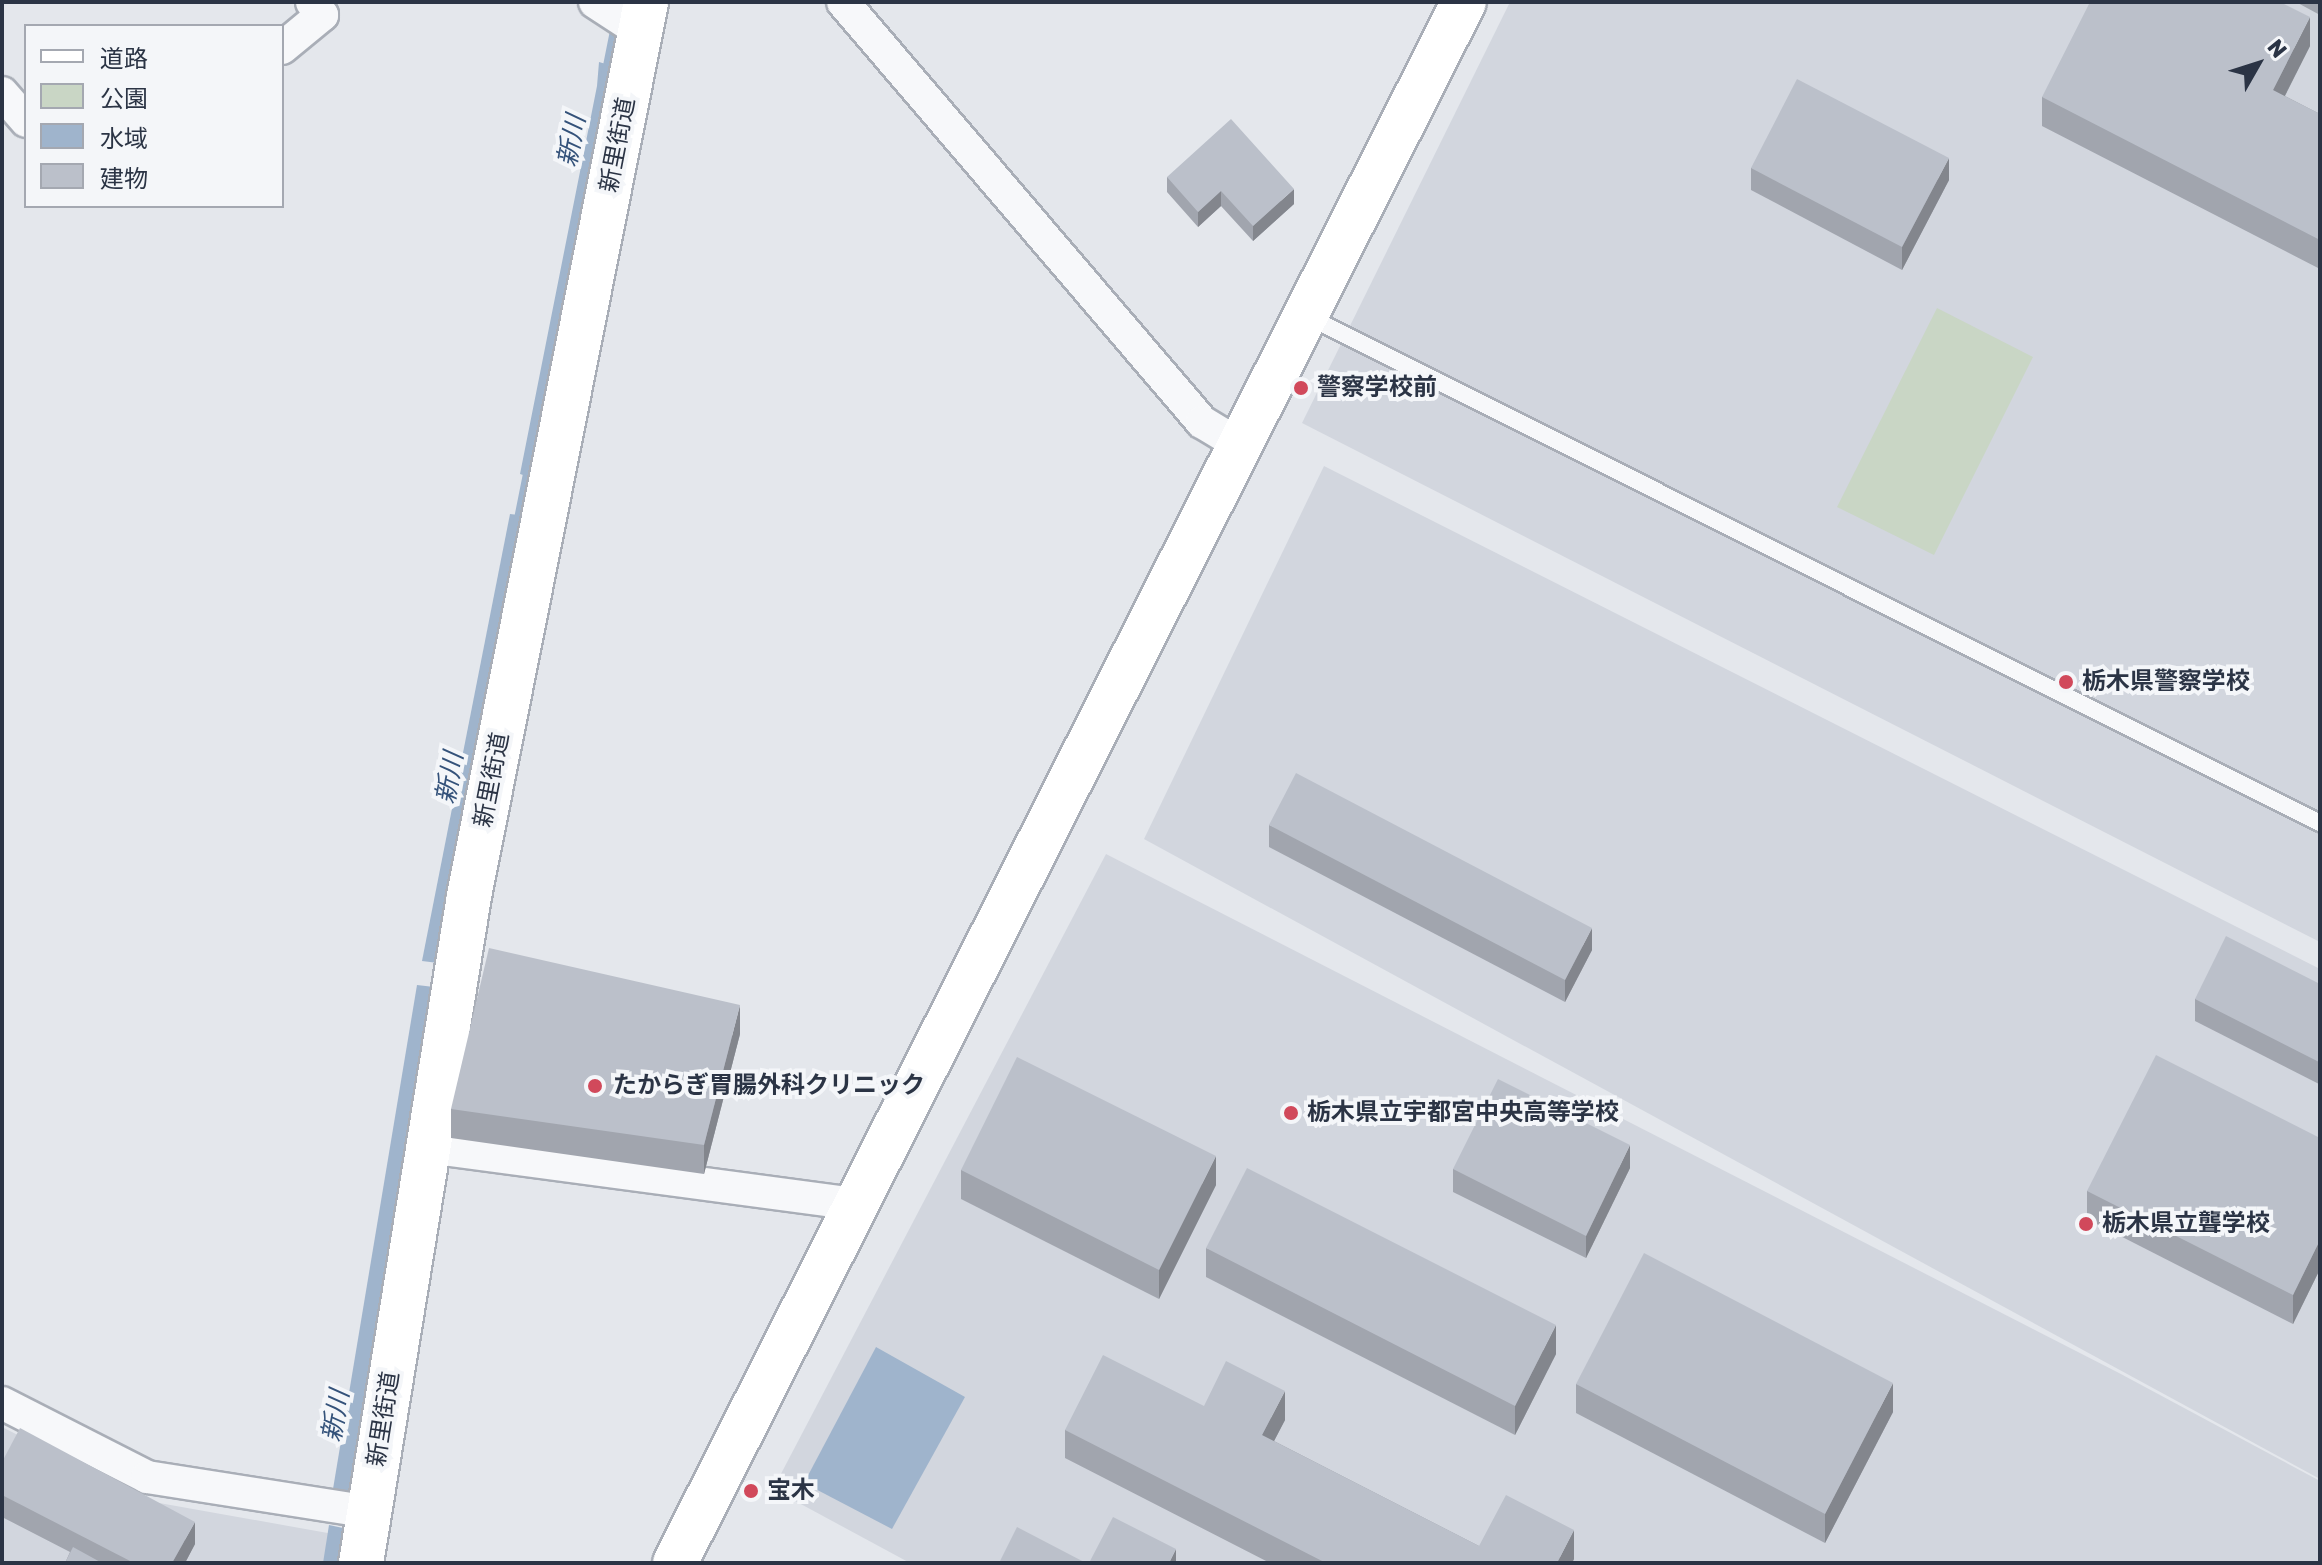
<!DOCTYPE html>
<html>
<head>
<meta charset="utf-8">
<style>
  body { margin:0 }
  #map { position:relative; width:2322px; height:1565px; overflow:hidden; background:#e4e7ec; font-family:Rubik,"Noto Sans JP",sans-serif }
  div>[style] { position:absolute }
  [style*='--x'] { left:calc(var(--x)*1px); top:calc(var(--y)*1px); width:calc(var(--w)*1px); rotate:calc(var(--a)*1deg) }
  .built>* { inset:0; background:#d2d6de }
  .green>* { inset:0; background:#c9d6c5 }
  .water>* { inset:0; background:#9fb4cc }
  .stream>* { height:12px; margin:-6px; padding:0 6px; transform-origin:6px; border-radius:6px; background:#9fb4cc }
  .roads { filter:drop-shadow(2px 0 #a9aeb7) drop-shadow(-2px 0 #a9aeb7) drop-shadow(0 2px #a9aeb7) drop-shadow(0 -2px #a9aeb7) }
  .lane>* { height:16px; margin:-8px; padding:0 8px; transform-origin:8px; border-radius:8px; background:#f7f8fa }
  .street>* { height:32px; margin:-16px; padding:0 16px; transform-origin:16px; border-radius:16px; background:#f7f8fa }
  .secondary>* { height:44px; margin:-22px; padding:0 22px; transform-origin:22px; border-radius:22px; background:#fff }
  .primary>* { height:44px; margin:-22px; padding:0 22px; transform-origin:22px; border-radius:22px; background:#fff }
  .wall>* { inset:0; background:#a1a5ae }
  .shaded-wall>* { inset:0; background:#83868d }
  .building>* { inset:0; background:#bbc0ca }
  .dots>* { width:22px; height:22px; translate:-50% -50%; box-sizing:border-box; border:4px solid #f4f6f9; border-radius:50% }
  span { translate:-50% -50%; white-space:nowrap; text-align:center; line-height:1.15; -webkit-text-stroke:8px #f4f6f9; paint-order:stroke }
  .street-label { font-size:24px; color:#2b3445 }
  .poi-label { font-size:24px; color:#2b3445; font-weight:700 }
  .left { translate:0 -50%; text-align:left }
  .water-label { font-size:26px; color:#34527a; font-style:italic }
  .frame { position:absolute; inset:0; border:4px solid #2b3445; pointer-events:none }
  .legend { position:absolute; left:24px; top:24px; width:260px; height:184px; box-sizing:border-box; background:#f4f6f9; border:2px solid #a4a8b1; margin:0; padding:10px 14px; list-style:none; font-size:24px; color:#2b3445 }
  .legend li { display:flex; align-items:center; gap:16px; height:40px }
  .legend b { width:40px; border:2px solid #a4a8b1 }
  .north { position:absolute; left:2218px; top:24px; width:80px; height:80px; -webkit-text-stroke:6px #f4f6f9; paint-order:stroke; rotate:51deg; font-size:22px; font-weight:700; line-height:32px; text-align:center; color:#2b3445 }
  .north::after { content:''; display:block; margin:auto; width:28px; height:36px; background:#2b3445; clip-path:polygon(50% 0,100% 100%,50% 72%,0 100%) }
</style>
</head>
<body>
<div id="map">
  <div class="built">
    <div style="clip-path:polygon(1510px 2px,2320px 2px,2320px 942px,1302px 423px)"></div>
    <div style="clip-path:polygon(1324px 466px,2320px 969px,2320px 1479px,1144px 839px)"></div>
    <div style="clip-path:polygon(1106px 854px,2119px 1373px,2320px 1481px,2320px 1563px,910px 1563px,773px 1489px)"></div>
    <div style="clip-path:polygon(2px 1427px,148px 1501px,339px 1535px,333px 1563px,2px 1563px)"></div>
  </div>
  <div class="green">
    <div style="clip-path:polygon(1937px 308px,2033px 357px,1934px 555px,1837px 507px)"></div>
  </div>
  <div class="water">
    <div style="clip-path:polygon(599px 62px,616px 67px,533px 478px,520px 474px,597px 86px)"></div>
    <div style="clip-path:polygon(510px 514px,527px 516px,438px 963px,422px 961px)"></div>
    <div style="clip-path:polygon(417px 985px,434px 987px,348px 1503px,331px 1501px)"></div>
    <div style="clip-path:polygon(876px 1347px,965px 1397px,892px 1529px,804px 1483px)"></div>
    <div style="clip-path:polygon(329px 1525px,343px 1528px,337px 1563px,323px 1563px)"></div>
  </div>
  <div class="stream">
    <div style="--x:606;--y:81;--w:61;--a:-78.7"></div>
    <div style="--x:518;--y:529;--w:66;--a:-78.7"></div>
  </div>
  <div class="roads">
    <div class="lane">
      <div style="--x:1307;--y:316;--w:1133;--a:26.59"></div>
    </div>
    <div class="street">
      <div style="--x:595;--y:2;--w:55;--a:33.1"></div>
      <div style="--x:843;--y:2;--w:553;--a:49.48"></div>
      <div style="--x:1202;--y:422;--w:44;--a:31.2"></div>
      <div style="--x:282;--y:48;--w:52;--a:-39.5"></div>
      <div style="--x:322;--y:15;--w:16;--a:-128"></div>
      <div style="--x:2;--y:93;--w:37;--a:49"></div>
      <div style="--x:428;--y:1147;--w:432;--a:7.6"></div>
      <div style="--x:2;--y:1403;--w:163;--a:27"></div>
      <div style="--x:147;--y:1477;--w:226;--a:8.9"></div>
    </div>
    <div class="secondary">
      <div style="--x:675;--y:1563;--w:1749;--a:-63.19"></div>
    </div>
    <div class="primary">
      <div style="--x:361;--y:1563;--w:676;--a:-80.8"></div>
      <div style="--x:469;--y:896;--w:911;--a:-78.8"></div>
    </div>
  </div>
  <div class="wall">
    <div style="clip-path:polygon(2296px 2px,2320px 2px,2320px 15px)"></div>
    <div style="clip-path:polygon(2310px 46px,2285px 96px,2320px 114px,2320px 269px,2042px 126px,2042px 97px)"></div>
    <div style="clip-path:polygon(1751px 168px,1949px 180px,1902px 270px,1751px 190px)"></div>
    <div style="clip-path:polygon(1167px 177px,1294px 204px,1253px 241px,1221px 206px,1198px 227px,1167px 192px)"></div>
    <div style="clip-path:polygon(1269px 825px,1592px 950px,1565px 1002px,1269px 847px)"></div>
    <div style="clip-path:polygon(2320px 984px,2319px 1084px,2195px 1021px,2195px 999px)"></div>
    <div style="clip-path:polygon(740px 1034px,704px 1174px,451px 1138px,451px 1109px)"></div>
    <div style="clip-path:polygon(2320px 1138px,2320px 1269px,2293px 1324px,2087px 1219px,2087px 1191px)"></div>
    <div style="clip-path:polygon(1630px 1168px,1586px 1258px,1453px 1192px,1453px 1169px)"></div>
    <div style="clip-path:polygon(961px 1170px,1216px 1185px,1159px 1299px,961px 1199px)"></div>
    <div style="clip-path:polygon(1206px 1248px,1556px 1354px,1515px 1435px,1206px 1277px)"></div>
    <div style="clip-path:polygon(1576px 1384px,1893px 1412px,1825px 1543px,1576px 1413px)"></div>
    <div style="clip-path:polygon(1204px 1406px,1285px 1420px,1274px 1441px,1479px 1546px,1574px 1559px,1572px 1563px,1270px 1563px,1065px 1458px,1065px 1430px)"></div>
    <div style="clip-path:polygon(2px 1462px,195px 1544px,185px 1563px,65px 1563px,70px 1552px,2px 1517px)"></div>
  </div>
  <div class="shaded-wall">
    <div style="clip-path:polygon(2310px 17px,2310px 46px,2273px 119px,2273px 90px)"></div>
    <div style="clip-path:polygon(1949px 158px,1949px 180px,1902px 270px,1902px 247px)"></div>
    <div style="clip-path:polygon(1294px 189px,1294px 204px,1253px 241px,1253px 226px)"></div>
    <div style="clip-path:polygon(1221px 191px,1221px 206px,1198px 227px,1198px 212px)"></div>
    <div style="clip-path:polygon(1592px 928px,1592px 950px,1565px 1002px,1565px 980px)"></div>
    <div style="clip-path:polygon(740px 1005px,740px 1034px,704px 1174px,704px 1145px)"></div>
    <div style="clip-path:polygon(1630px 1145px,1630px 1168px,1586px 1258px,1586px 1236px)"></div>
    <div style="clip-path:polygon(1216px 1156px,1216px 1185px,1159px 1299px,1159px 1270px)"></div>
    <div style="clip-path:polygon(2320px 1240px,2320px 1269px,2293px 1324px,2293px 1295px)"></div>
    <div style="clip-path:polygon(1556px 1325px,1556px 1354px,1515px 1435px,1515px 1406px)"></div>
    <div style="clip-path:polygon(1893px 1383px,1893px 1412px,1825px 1543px,1825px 1514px)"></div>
    <div style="clip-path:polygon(1285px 1391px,1285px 1420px,1262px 1464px,1262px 1435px)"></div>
    <div style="clip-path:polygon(195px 1522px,195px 1544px,185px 1563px,172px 1563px)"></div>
    <div style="clip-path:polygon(1574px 1530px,1574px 1559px,1572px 1563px,1557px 1563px)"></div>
    <div style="clip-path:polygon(1176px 1549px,1176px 1563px,1169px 1563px)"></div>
  </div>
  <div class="building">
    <div style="clip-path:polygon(2090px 2px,2280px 2px,2310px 17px,2273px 90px,2320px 114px,2320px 240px,2042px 97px)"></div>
    <div style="clip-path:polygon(1797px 79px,1949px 158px,1902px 247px,1751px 168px)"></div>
    <div style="clip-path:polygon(1231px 119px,1294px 189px,1253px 226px,1221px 191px,1198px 212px,1167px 177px)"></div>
    <div style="clip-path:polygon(1296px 773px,1592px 928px,1565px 980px,1269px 825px)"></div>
    <div style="clip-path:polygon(2226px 936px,2320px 984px,2319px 1062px,2195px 999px)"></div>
    <div style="clip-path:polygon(489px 948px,740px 1005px,704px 1145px,451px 1109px)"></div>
    <div style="clip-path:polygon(2156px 1055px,2320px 1138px,2320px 1240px,2293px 1295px,2087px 1191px)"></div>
    <div style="clip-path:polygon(1017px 1057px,1216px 1156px,1159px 1270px,961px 1170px)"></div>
    <div style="clip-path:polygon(1498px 1079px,1630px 1145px,1586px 1236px,1453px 1169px)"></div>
    <div style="clip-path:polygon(1247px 1168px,1556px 1325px,1515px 1406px,1206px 1248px)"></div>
    <div style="clip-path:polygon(1644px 1253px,1893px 1383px,1825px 1514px,1576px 1384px)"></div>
    <div style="clip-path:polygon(1103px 1355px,1204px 1406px,1226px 1361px,1285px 1391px,1262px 1435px,1479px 1546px,1506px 1495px,1574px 1530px,1557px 1563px,1326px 1563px,1065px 1430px)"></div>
    <div style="clip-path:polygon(20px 1428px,195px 1522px,172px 1563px,134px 1563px,2px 1495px,2px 1462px)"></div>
    <div style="clip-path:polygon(1113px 1517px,1176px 1549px,1169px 1563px,1089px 1563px)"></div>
    <div style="clip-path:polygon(1017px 1527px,1086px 1563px,999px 1563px)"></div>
    <div style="clip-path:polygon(73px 1547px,102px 1563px,65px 1563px)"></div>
  </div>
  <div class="dots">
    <div style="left:1301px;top:388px;background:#d1495b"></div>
    <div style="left:2066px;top:682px;background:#d1495b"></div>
    <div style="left:595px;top:1086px;background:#d1495b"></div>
    <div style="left:1291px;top:1113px;background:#d1495b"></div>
    <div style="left:2086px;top:1224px;background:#d1495b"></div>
    <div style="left:751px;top:1491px;background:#d1495b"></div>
  </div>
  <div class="street-label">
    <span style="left:618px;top:145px;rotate:-79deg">新里街道</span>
    <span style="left:492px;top:780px;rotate:-79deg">新里街道</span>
    <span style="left:384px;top:1419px;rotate:-81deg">新里街道</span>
  </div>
  <div class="poi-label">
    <span class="left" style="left:1317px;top:388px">警察学校前</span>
    <span class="left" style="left:2082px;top:682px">栃木県警察学校</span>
    <span class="left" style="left:613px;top:1086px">たからぎ胃腸外科クリニック</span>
    <span class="left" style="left:1307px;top:1113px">栃木県立宇都宮中央高等学校</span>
    <span class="left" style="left:2102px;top:1224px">栃木県立聾学校</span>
    <span class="left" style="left:767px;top:1491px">宝木</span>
  </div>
  <div class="water-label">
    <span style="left:572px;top:141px;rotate:-79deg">新川</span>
    <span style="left:450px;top:778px;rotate:-80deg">新川</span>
    <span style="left:336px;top:1416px;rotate:-80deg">新川</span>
  </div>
  <div class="frame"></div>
  <ul class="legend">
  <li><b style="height:10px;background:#fff"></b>道路</li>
  <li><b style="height:22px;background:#c9d6c5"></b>公園</li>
  <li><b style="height:22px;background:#9fb4cc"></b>水域</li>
  <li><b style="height:22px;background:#bbc0ca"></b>建物</li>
  </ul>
  <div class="north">N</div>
</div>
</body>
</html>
